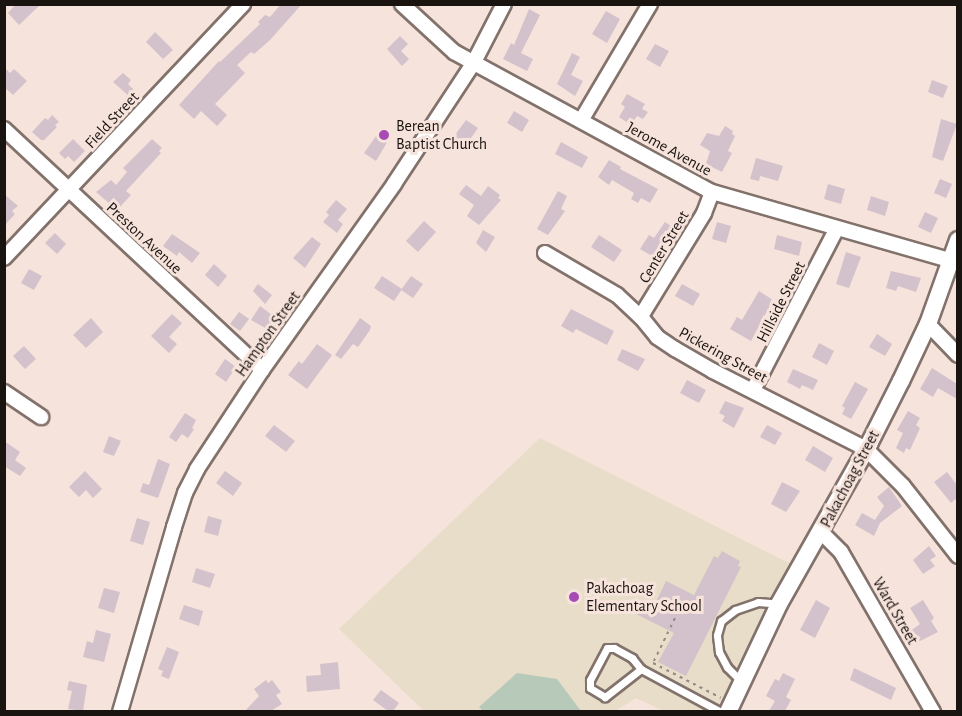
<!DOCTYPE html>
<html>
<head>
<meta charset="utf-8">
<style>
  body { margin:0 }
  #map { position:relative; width:962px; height:716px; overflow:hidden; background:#f6e3db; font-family:"Alegreya Sans",sans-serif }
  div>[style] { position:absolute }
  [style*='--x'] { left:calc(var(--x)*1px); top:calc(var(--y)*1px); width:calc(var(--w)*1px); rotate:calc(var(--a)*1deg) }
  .education>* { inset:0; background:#e7ddc8 }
  .green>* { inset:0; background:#b7caba }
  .building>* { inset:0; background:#d3c2cb }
  .path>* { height:2px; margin-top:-1px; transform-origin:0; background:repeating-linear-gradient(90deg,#978a84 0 3px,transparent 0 7.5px) }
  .roads { filter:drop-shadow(2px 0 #82726b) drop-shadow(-2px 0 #82726b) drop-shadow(0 2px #82726b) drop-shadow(0 -2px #82726b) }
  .service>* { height:7px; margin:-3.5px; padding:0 3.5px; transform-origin:3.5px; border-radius:3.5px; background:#fff }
  .minor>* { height:14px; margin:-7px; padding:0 7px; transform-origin:7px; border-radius:7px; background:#fff }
  .tertiary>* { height:16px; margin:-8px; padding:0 8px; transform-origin:8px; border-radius:8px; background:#fff }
  .dots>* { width:16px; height:16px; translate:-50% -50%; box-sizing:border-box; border:3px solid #f6e3db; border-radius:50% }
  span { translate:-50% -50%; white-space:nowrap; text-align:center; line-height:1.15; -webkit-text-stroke:6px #f6e3db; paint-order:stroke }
  .street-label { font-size:16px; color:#1a1411 }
  .poi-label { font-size:16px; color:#1a1411 }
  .left { translate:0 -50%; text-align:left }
  .frame { position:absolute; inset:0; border:6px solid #1a1411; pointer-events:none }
</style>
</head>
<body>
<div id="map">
  <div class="education">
    <div style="clip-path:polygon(540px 438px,793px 565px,716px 711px,664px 711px,636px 698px,615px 711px,424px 711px,339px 629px)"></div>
  </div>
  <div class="green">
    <div style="clip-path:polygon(517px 673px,557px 679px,581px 711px,483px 711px,479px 707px)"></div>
  </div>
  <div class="building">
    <div style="clip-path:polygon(16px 4px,41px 4px,19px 25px,8px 13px)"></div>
    <div style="clip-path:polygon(281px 4px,302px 4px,270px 40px,254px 54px,251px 52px,237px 65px,245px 73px,215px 104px,227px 115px,217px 126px,201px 111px,194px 119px,179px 105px,219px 61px,220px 62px,260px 24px,258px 22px,265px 15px,270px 17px)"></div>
    <div style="clip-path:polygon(529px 9px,540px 15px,521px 53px,533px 59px,527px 71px,503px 59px,511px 43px,514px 45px)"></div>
    <div style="clip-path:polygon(606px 11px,620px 19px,607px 43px,592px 34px)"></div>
    <div style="clip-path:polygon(155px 32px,173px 50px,163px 59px,146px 42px)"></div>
    <div style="clip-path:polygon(400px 36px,408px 44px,401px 51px,409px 59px,402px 66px,387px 49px)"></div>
    <div style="clip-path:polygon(655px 44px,669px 51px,660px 67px,646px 59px)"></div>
    <div style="clip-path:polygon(572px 53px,580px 57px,571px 75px,583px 81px,575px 96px,557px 84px)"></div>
    <div style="clip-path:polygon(4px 67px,10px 73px,14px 69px,27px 81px,13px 95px,4px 87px)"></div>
    <div style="clip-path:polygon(123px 73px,131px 80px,128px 84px,142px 98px,137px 103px,113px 82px)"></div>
    <div style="clip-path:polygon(932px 80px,948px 86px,943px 98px,928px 92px)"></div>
    <div style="clip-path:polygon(627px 94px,645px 104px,642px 109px,648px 112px,643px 119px,637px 116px,631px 125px,619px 117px,625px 107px,621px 104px)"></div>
    <div style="clip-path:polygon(514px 111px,529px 120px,522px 132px,507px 123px)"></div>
    <div style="clip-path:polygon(52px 115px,59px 122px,55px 125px,57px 127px,44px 140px,41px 140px,32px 132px,45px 118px,48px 120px)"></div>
    <div style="clip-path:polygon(941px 119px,957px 124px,943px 161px,932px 157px)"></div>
    <div style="clip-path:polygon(466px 120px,478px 128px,464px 148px,452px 139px)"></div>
    <div style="clip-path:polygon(725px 126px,733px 131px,732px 134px,735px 136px,728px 151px,732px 153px,722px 172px,706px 164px,710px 151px,700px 145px,707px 133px,719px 136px)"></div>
    <div style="clip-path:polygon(379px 132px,389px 139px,376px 161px,364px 153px)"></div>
    <div style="clip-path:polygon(73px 139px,85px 151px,74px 162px,68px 156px,65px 159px,59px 153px)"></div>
    <div style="clip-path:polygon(152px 139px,162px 148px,159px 151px,161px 153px,126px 191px,131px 195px,118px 209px,111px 203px,110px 204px,96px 192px,111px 180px,116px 185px,127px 172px,123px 168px)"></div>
    <div style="clip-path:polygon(561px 142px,588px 157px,582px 168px,555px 154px)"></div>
    <div style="clip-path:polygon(756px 158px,783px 166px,778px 181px,760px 176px,759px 181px,750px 179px)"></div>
    <div style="clip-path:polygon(609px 160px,621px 167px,620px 169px,658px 189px,650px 203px,641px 198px,638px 203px,631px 199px,634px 193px,612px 180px,609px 185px,598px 177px)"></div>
    <div style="clip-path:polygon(940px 179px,952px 184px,946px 198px,934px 193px)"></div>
    <div style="clip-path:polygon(828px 184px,845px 189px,841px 204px,824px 199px)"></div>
    <div style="clip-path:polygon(466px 185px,481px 196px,488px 186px,500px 195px,498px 198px,501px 200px,479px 225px,467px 216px,474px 205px,459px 194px)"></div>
    <div style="clip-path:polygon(558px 191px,567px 196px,561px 209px,565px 211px,548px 235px,537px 229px)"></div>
    <div style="clip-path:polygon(4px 194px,18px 206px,12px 211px,15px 214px,4px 226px)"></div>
    <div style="clip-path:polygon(871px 196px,889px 202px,885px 216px,867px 210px)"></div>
    <div style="clip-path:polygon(336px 200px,347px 209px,338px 220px,343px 224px,337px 233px,323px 222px,329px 215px,326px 212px)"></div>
    <div style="clip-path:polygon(925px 212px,938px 218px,931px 233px,918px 227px)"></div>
    <div style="clip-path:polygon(424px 221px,436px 232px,418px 252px,406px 241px)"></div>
    <div style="clip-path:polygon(665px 222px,671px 226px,660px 244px,665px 247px,657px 259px,640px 249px,649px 235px,654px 238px)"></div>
    <div style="clip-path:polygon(717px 222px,731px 226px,726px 243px,712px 239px)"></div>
    <div style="clip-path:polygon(483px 230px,495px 237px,486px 252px,476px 243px)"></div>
    <div style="clip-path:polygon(55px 233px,66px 244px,57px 254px,45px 243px)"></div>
    <div style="clip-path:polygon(172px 234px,200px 253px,192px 263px,179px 252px,177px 256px,163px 246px)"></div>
    <div style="clip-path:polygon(599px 235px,622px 250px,614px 262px,591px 247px)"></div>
    <div style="clip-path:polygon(777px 235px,802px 242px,799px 256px,774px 249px)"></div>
    <div style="clip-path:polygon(312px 237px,321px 244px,305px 268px,293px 258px)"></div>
    <div style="clip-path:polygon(846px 252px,861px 257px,849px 288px,836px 284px)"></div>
    <div style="clip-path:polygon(214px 264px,227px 276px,218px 287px,205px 275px)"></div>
    <div style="clip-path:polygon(29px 269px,42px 276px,34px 290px,21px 283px)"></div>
    <div style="clip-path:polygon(891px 271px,921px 278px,916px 292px,898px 286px,896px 291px,886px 288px)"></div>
    <div style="clip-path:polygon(382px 276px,402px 289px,394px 301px,374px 288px)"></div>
    <div style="clip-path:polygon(411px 276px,423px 284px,413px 298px,401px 290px)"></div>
    <div style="clip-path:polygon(258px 284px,272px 295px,265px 304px,253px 291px)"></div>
    <div style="clip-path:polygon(682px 284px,700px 294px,693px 306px,675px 296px)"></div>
    <div style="clip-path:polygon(759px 291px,773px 300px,751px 341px,730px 329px,737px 317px,742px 320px)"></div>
    <div style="clip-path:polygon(260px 306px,276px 318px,267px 329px,251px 320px)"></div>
    <div style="clip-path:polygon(571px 309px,614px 331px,607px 345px,576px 329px,573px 333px,561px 326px)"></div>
    <div style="clip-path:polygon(239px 312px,249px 319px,240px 331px,230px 324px)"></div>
    <div style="clip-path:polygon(172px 314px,182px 323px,169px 337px,177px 344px,169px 353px,151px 336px)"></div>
    <div style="clip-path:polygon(91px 318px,103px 332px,86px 348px,73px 335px)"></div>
    <div style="clip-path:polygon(360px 318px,371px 326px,370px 330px,358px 347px,353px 344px,341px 359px,335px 355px)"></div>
    <div style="clip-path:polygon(877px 334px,892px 344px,885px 356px,869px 347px)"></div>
    <div style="clip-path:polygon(819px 343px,834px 351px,827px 365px,812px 357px)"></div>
    <div style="clip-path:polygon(317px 344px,332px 355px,307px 389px,288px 375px,299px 361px,302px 364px)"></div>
    <div style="clip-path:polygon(24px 346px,36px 359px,25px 369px,13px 356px)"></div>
    <div style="clip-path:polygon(622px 349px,645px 359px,638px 371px,617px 360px)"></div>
    <div style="clip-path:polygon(225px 359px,236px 367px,226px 382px,215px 374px)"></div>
    <div style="clip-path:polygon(932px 368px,957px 384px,957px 399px,938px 388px,933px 397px,920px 389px)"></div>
    <div style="clip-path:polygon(793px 369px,818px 380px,813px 390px,802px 385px,800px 389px,787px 382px)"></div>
    <div style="clip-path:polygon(687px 380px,706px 390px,699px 403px,680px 393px)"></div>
    <div style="clip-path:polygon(855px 382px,868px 389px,851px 419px,842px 414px,845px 408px,842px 406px)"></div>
    <div style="clip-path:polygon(725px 401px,744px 408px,734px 428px,722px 421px,725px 416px,719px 413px)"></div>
    <div style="clip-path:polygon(908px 411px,920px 418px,916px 425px,920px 428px,910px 450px,906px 448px,904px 453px,896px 448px,903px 433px,897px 430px)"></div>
    <div style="clip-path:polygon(185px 413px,196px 420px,192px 428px,194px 429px,188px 438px,182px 434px,176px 442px,169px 437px)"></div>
    <div style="clip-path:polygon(274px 425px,295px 441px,286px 452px,265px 436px)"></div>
    <div style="clip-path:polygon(767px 425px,782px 433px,775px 445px,760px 437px)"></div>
    <div style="clip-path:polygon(109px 436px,121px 441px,114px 456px,103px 452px)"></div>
    <div style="clip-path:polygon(4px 441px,20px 452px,15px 460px,26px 468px,20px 476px,4px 466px)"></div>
    <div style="clip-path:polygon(813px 446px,833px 458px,825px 472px,805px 460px)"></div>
    <div style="clip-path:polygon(158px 459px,170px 464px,158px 498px,140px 492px,143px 483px,149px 485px)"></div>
    <div style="clip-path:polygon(85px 471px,102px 489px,93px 498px,86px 490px,79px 497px,69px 487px)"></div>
    <div style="clip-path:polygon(225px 471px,242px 483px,233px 496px,216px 483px)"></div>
    <div style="clip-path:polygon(947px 472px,957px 485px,957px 498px,951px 503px,934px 482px)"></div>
    <div style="clip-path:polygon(782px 482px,800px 491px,786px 512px,771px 504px)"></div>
    <div style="clip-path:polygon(889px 487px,902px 506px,880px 523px,874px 536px,855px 525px,862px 513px,875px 520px,884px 506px,877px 497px)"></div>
    <div style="clip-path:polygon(208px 516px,222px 520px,218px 536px,204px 532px)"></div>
    <div style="clip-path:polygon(137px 518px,150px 522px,143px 545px,130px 541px)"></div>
    <div style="clip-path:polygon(929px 546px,936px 556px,930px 560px,935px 566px,923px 574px,913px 560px)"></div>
    <div style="clip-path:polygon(722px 551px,740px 561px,738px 566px,741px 567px,686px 676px,658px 662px,674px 633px,632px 612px,638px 600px,652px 606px,655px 604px,666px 581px,694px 595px,714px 556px,718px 558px)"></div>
    <div style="clip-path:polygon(196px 568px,215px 574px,210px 588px,192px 582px)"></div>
    <div style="clip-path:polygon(104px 588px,120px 592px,114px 613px,98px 608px)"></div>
    <div style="clip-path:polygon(816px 600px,830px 608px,815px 638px,800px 630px)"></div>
    <div style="clip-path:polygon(923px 600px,934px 618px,931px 621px,938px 632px,916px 643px,909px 632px,920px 624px,910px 608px)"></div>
    <div style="clip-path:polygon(184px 605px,203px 611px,199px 626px,179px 619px)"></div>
    <div style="clip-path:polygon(96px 630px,111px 634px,104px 662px,83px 657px,87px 641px,93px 643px)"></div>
    <div style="clip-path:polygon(167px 647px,179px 652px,169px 679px,161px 676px,163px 671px,158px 669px)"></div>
    <div style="clip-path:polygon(338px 662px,340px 689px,307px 692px,306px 676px,321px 675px,320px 664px)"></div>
    <div style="clip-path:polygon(854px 668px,896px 688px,891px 700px,850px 680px)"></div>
    <div style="clip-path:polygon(783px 673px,795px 679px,786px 697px,791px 700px,785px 711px,769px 711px,775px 701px,766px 696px,775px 679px,779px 681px)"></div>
    <div style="clip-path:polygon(266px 680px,268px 683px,272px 680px,281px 692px,276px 695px,282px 704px,271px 711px,245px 711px,259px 696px,254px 689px)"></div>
    <div style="clip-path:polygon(69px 681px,87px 685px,83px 711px,68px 709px,72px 691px,67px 690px)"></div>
    <div style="clip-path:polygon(381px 690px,399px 703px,393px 711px,388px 711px,373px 700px)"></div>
  </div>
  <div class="path">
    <div style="--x:675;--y:618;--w:50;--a:116.1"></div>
    <div style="--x:653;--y:663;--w:76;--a:27.2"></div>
  </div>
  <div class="roads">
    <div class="service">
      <div style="--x:641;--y:669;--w:46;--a:142.1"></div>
      <div style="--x:605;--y:697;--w:17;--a:-149"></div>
      <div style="--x:590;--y:688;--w:8;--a:-90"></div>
      <div style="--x:590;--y:680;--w:36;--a:-62"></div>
      <div style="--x:607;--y:648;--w:7;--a:0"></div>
      <div style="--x:614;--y:648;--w:21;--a:29"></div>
      <div style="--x:632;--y:658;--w:14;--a:51"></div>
      <div style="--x:641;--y:669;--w:91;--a:28.3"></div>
      <div style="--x:742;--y:682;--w:21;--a:-135"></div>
      <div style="--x:727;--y:667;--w:17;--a:-118"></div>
      <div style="--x:719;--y:652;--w:17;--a:-97"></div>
      <div style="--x:717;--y:635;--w:15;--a:-74"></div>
      <div style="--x:721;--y:621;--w:18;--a:-38"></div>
      <div style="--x:735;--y:610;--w:24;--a:-19"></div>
      <div style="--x:758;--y:602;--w:21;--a:5"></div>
    </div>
    <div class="minor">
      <div style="--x:402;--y:4;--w:71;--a:42.7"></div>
      <div style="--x:454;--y:52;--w:294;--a:28.5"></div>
      <div style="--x:712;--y:192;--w:247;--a:16"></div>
      <div style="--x:582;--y:119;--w:134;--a:-59.4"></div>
      <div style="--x:4;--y:129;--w:353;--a:43"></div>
      <div style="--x:545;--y:253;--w:83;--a:30.3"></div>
      <div style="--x:617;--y:295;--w:33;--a:43"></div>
      <div style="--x:641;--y:317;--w:26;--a:51"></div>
      <div style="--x:657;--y:337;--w:22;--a:34"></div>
      <div style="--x:675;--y:349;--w:44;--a:30.1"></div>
      <div style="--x:713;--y:371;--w:172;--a:27"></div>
      <div style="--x:866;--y:449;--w:52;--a:45"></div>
      <div style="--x:903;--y:486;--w:89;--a:51.8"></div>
      <div style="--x:4;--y:258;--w:349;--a:-46.7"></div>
      <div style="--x:641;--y:316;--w:121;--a:-58.5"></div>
      <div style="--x:704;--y:213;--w:22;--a:-69"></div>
      <div style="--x:928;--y:324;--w:43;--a:45.9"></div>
      <div style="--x:753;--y:390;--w:182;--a:-62.6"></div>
      <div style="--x:4;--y:392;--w:45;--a:34"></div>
      <div style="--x:821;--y:532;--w:28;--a:45"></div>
      <div style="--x:841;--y:552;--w:185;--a:60.1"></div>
      <div style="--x:120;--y:712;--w:193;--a:-73.7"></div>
      <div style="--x:174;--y:527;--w:36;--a:-72"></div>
      <div style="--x:185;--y:493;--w:27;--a:-63"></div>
      <div style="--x:197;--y:469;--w:118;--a:-56.7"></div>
      <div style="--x:262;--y:370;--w:228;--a:-54.6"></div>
      <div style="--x:394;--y:184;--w:146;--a:-56.7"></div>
      <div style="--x:474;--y:62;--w:65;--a:-62.7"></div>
    </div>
    <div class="tertiary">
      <div style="--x:728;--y:712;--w:119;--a:-64.7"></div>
      <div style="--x:779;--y:604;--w:184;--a:-60.6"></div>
      <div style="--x:869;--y:444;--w:71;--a:-63.1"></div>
      <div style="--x:901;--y:381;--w:63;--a:-64.7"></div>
      <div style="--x:928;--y:324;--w:89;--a:-70.3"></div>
    </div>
  </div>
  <div class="dots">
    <div style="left:384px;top:135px;background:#a84ab3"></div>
    <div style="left:574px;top:597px;background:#a84ab3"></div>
  </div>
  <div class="street-label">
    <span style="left:112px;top:120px;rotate:-47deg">Field Street</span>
    <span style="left:669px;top:149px;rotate:29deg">Jerome Avenue</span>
    <span style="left:144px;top:238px;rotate:43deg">Preston Avenue</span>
    <span style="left:664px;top:247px;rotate:-59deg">Center Street</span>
    <span style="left:781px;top:302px;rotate:-63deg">Hillside Street</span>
    <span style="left:268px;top:334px;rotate:-55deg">Hampton Street</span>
    <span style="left:723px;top:355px;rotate:29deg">Pickering Street</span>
    <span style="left:850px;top:479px;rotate:-62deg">Pakachoag Street</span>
    <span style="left:895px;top:611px;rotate:60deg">Ward Street</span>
  </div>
  <div class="poi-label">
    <span class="left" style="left:396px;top:135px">Berean<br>Baptist Church</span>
    <span class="left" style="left:586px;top:597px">Pakachoag<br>Elementary School</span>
  </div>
  <div class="frame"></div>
</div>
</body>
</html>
